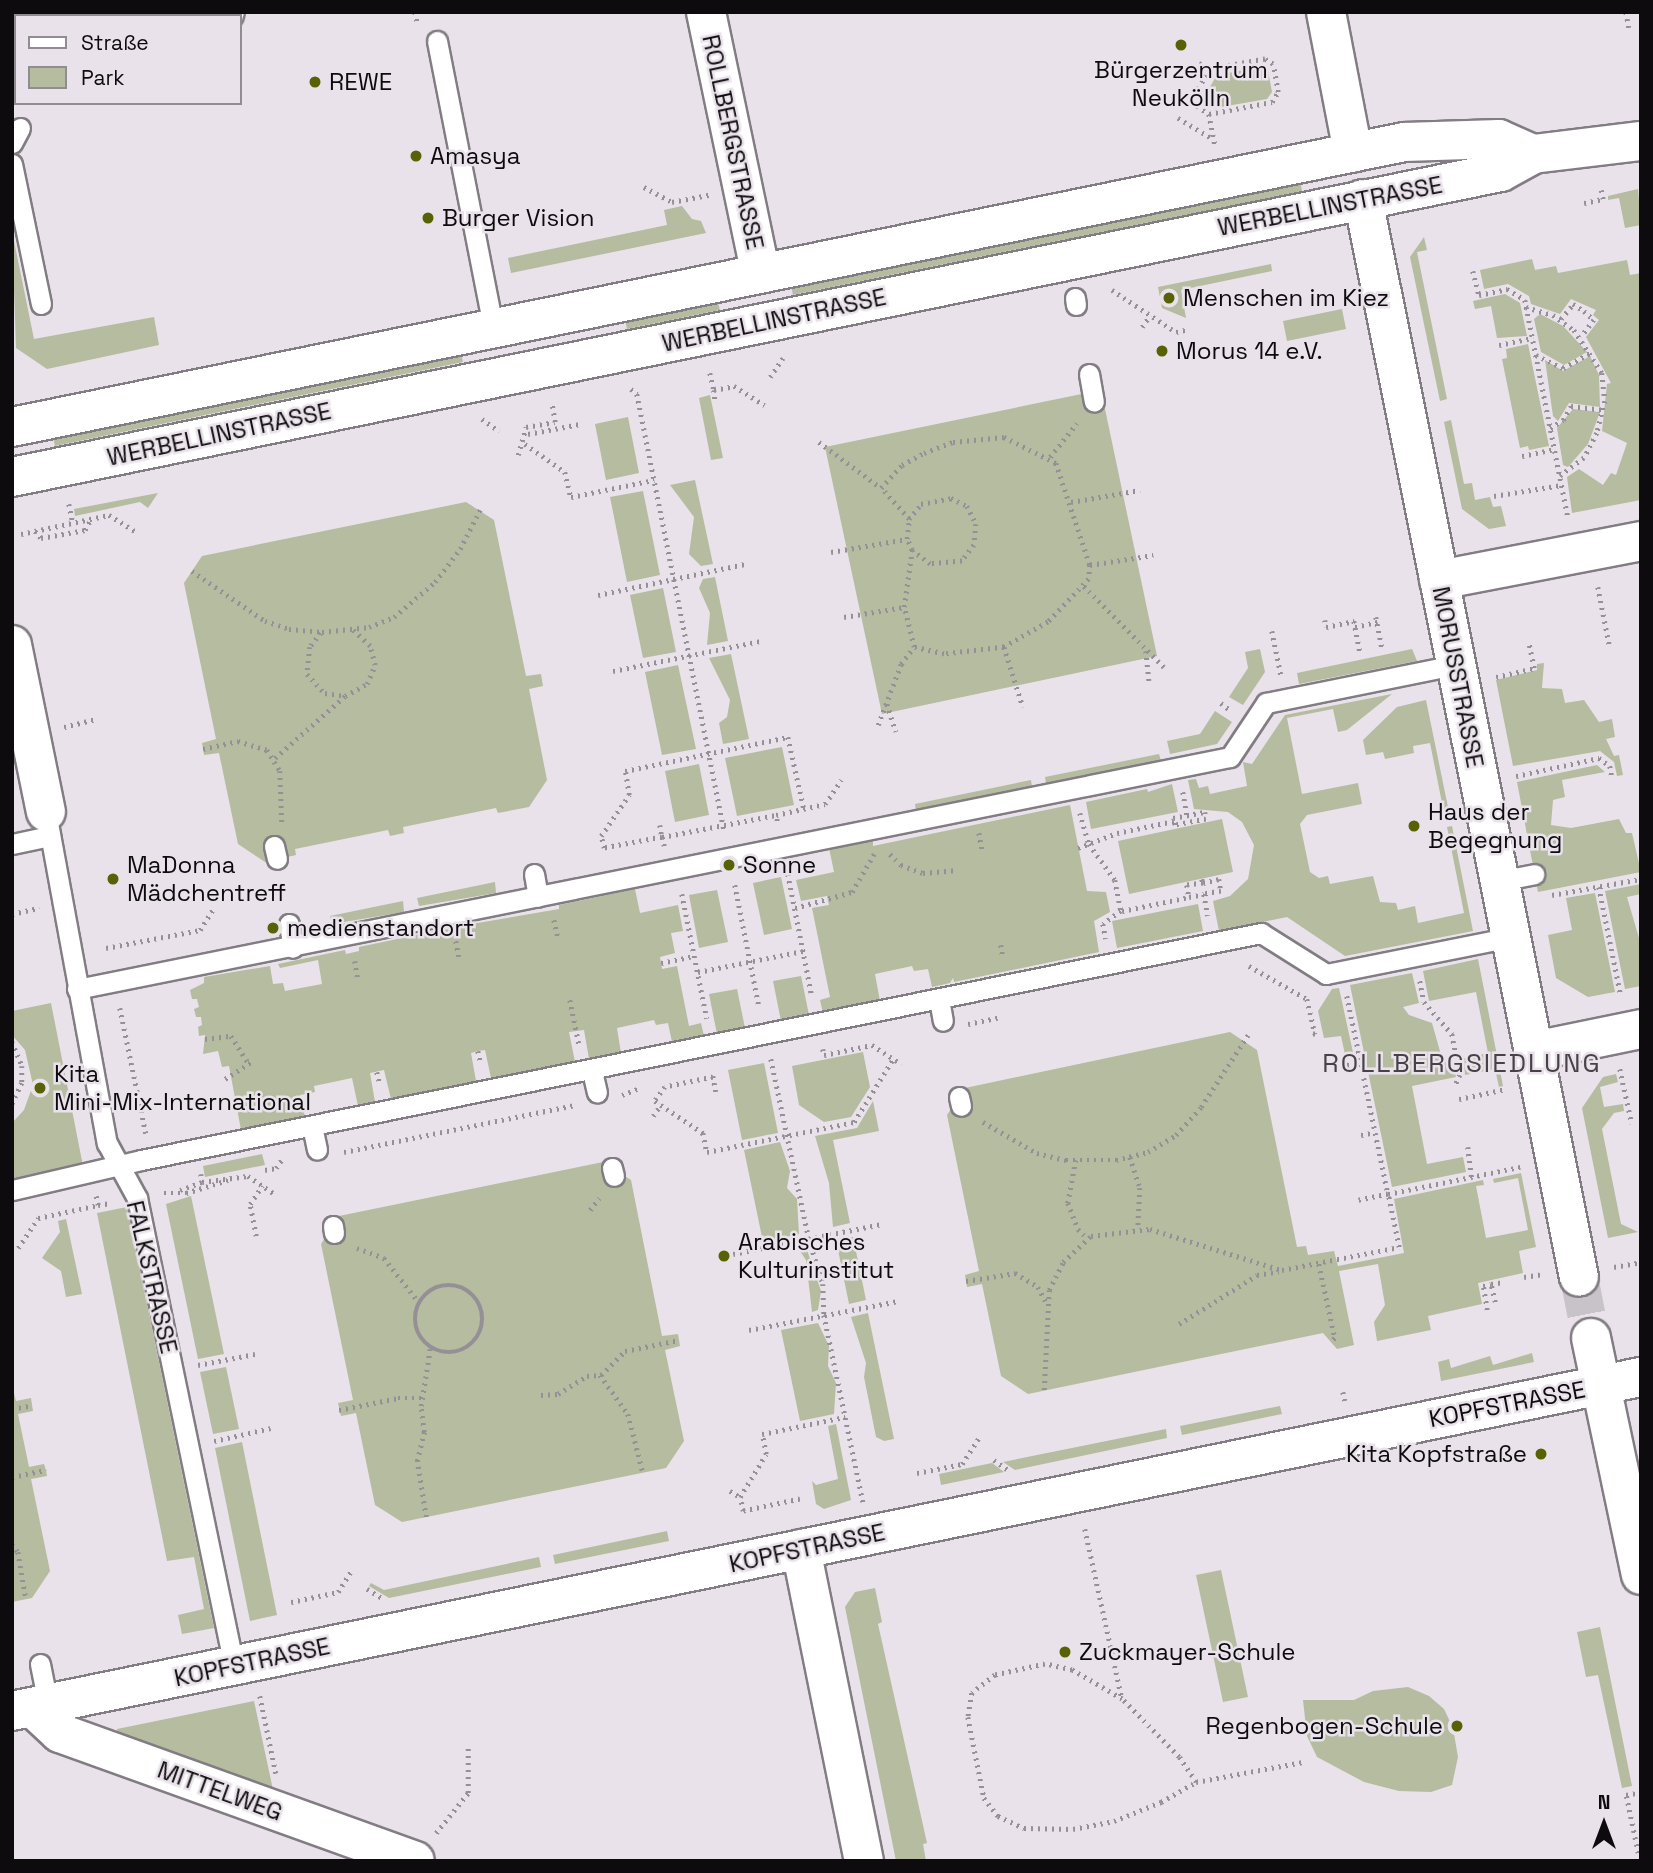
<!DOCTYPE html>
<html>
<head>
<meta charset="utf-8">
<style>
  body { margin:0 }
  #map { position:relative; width:1653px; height:1873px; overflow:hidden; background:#e9e2ea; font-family:"Space Grotesk",sans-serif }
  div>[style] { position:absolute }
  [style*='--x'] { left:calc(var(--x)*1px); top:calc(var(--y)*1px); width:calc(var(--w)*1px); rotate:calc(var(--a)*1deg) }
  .green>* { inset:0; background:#b5bc9f }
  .minor-tunnel>* { height:38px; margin-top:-19px; transform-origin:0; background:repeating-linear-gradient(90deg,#c8c2c9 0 38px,transparent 0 57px) }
  .path>* { height:4.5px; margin-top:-2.25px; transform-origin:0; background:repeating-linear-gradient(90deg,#959096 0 2px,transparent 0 7px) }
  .path>.ring { margin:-2.25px; padding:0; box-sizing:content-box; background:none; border:4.5px solid #959096; border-radius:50% }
  .roads { filter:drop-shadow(2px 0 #827c83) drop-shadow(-2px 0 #827c83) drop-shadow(0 2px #827c83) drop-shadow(0 -2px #827c83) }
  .service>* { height:19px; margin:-9.5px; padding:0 9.5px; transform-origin:9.5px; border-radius:9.5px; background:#fff }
  .minor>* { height:38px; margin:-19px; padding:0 19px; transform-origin:19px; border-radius:19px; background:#fff }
  .tertiary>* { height:38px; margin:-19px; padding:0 19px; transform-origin:19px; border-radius:19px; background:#fff }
  .dots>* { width:19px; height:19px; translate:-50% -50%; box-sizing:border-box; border:4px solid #e9e2ea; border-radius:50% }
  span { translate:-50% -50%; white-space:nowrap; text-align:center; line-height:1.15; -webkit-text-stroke:5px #e9e2ea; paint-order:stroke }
  .poi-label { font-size:24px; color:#0d0b0d }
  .left { translate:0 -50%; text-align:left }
  .right { translate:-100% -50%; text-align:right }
  .street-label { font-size:24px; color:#0d0b0d }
  .neighbourhood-label { font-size:26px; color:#484248; letter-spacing:2px }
  .frame { position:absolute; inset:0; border:14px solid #0d0b0d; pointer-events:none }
  .legend { position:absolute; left:14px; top:14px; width:228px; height:91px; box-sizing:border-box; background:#e9e2ea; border:2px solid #918c92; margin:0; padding:9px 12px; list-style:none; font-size:21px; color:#0d0b0d }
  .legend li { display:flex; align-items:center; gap:14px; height:35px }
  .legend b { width:35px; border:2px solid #918c92 }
  .north { position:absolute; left:1569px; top:1789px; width:70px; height:70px; -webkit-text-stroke:5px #e9e2ea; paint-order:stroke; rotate:0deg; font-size:19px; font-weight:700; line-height:28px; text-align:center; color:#0d0b0d }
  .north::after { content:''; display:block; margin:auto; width:24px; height:32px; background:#0d0b0d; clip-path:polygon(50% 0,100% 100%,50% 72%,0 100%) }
</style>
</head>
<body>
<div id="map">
  <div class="green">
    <div style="clip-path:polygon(1261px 67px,1268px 71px,1272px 92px,1267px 99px,1221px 107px,1204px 97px,1217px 75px)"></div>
    <div style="clip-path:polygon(1300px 181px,1302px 191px,793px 295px,791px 286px)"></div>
    <div style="clip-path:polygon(1638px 189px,1641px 225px,1625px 228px,1619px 198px,1608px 200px,1608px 196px)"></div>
    <div style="clip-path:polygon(682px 206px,692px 219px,701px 221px,706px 233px,511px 273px,508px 258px,667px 225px,664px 210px)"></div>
    <div style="clip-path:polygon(12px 231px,34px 339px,154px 317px,159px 345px,47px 369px,16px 348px)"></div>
    <div style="clip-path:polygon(1424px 237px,1427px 250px,1417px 252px,1447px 399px,1440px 401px,1410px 257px)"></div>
    <div style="clip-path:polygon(1532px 259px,1535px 270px,1556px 266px,1558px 273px,1627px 260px,1630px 275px,1641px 273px,1641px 500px,1572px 513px,1567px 477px,1579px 469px,1603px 485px,1611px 473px,1616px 475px,1627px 443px,1602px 431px,1607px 384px,1611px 383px,1586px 337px,1599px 320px,1593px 315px,1596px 310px,1571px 299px,1560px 314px,1531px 304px,1529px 296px,1508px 284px,1484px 289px,1480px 270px)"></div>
    <div style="clip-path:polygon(1271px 264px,1272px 271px,1181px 290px,1186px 318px,1162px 308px,1158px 287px)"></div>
    <div style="clip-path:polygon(1505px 294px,1520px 303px,1527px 336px,1497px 338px,1491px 306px,1475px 309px,1473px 301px)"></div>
    <div style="clip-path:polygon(717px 300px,720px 310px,627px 329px,625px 319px)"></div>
    <div style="clip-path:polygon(1342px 309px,1346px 329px,1287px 341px,1283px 321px)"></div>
    <div style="clip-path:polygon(1540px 314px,1563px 326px,1587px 352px,1564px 365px,1541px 352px,1534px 319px)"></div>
    <div style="clip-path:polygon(1528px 344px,1549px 446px,1529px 450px,1528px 446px,1520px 448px,1502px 359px,1507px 358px,1506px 349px)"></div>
    <div style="clip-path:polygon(461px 353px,463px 362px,55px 446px,53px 437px)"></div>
    <div style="clip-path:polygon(1590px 356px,1599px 375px,1600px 407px,1569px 403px,1558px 421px,1553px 416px,1545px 360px,1563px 371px)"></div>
    <div style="clip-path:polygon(1101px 390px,1157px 656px,882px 714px,825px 447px)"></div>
    <div style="clip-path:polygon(710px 395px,723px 458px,711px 460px,699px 398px)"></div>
    <div style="clip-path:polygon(1573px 409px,1600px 412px,1588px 444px,1568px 467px,1563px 465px,1557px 428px)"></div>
    <div style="clip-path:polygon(628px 417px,639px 473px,606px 480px,595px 424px)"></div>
    <div style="clip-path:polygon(1451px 420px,1464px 484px,1472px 483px,1475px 500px,1490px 497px,1493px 507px,1501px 506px,1506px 526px,1489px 529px,1462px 509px,1444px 422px)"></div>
    <div style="clip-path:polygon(695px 480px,713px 564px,701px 566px,689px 554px,694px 517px,670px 485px)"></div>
    <div style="clip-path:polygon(643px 491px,660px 575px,627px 582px,610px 497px)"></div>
    <div style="clip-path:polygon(158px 493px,148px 508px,140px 502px,75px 516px,74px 509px)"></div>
    <div style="clip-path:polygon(466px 502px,494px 520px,526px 676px,541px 674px,543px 686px,529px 689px,547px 780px,529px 807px,498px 813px,496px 808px,403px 827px,404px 833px,390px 836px,388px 830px,295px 849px,296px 855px,265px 862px,238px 844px,219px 753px,204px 755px,202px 743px,216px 739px,184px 583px,202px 556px)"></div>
    <div style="clip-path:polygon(715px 577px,728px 641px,707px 645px,710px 613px,699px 588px,703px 579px)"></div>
    <div style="clip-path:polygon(663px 588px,676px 652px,643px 658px,630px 595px)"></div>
    <div style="clip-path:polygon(1260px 649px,1265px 672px,1243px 705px,1229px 697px,1248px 668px,1245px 652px)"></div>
    <div style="clip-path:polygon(1412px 649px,1417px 661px,1299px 684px,1297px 673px)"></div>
    <div style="clip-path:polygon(731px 654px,749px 739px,723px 744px,719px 723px,727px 717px,730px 700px,709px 658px)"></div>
    <div style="clip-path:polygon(1544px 663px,1542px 688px,1562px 689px,1565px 703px,1584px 700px,1599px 722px,1612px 719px,1615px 737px,1606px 739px,1614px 756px,1619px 755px,1623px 775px,1617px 776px,1614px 762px,1600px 751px,1513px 766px,1496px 680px,1537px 670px,1537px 664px)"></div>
    <div style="clip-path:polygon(678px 665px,696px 749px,662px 755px,645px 672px)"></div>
    <div style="clip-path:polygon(1392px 694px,1347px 730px,1338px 732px,1333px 709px,1287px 718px,1302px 794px,1358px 783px,1362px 804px,1307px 815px,1300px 824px,1310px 872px,1319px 878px,1328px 876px,1330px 884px,1373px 876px,1380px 902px,1396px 903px,1398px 910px,1415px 906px,1418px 923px,1464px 913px,1447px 827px,1452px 826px,1473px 931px,1345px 956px,1287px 917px,1219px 931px,1213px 901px,1230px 896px,1248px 879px,1254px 845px,1242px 822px,1228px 812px,1194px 809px,1188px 780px,1196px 779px,1199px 788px,1208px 786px,1210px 794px,1247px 786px,1243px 762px,1252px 764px,1285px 715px)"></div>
    <div style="clip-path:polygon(1426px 700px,1449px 812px,1444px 813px,1430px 743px,1413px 746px,1414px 753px,1385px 759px,1383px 752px,1366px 755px,1363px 740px,1397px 707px)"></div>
    <div style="clip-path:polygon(1215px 711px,1232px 722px,1217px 744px,1170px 754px,1167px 741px,1200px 734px)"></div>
    <div style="clip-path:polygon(782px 747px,794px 805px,737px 816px,725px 758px)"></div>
    <div style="clip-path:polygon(1159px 754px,1161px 761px,1046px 784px,1045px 777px)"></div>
    <div style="clip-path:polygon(699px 764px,709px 815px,675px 822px,665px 771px)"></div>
    <div style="clip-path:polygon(1597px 765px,1605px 772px,1562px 780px,1565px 797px,1553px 800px,1551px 825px,1571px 828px,1619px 819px,1626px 833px,1632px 833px,1641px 872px,1538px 892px,1517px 782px)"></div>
    <div style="clip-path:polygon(1031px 780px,1032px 787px,916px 811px,915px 804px)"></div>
    <div style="clip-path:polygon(1172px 784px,1178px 812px,1091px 829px,1086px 802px,1147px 789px,1148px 792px)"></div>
    <div style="clip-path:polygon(1070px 805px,1087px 891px,1106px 892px,1110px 912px,1094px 921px,1099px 952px,954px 982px,953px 978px,950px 983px,932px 987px,928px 969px,914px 971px,912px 966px,875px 974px,880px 1001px,823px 1013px,820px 1000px,830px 997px,812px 908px,829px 905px,828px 901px,827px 896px,801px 901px,796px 880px,834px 872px,829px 848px,873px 839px,873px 846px)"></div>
    <div style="clip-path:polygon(1222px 819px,1233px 872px,1129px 894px,1118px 841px)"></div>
    <div style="clip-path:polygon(781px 877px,792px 929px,764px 935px,753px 883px)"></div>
    <div style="clip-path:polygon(495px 882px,496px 893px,419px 906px,417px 898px)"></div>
    <div style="clip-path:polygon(1641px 884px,1641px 894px,1627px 897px,1641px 945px,1641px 986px,1625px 989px,1605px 891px)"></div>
    <div style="clip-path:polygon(635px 889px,640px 913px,678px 905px,683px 931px,671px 933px,675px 953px,660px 957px,662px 969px,677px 966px,689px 1026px,701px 1023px,704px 1036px,672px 1042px,668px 1023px,656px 1025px,654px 1020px,617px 1028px,621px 1053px,589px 1059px,584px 1030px,569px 1032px,575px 1062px,491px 1078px,485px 1050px,478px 1051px,471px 1053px,476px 1081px,391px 1099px,384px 1070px,370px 1073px,375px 1102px,358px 1106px,352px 1078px,314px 1086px,315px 1092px,300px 1095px,305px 1117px,241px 1130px,229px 1066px,222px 1067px,218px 1051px,203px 1054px,205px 1035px,199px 1036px,198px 1027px,202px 1025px,201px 1017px,196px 1017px,194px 1009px,199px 1007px,197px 999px,192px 999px,190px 990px,204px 983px,204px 977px,270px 966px,273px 984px,283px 983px,285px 991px,322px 984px,318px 960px,280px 968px,278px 964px,345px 950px,346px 954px,359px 951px,359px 947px,445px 929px,454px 931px,460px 926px,559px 909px,559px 905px)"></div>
    <div style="clip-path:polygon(717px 890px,728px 942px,699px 948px,689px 895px)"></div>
    <div style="clip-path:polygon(1595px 893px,1615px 992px,1588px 997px,1556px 978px,1548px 935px,1572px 930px,1566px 898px)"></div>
    <div style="clip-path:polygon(403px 901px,404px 912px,332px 924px,330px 916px)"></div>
    <div style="clip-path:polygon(1198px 904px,1203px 931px,1117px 948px,1112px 921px)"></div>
    <div style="clip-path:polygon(1478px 959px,1503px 1086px,1499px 1087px,1495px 1069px,1465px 1075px,1462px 1059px,1488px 1053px,1476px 992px,1429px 1001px,1423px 971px)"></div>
    <div style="clip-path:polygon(1412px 973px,1419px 1003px,1403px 1007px,1409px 1015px,1432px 1023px,1443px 1062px,1452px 1060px,1456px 1077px,1412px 1086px,1427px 1164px,1463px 1157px,1466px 1172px,1392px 1187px,1350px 985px)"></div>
    <div style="clip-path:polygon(801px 976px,809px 1015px,781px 1021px,773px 981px)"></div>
    <div style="clip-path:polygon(1339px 988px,1354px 1057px,1346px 1059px,1341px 1036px,1324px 1038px,1318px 1011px,1332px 989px)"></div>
    <div style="clip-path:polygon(737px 989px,745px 1028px,717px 1034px,709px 994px)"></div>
    <div style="clip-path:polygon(51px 1003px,83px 1166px,12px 1180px,12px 1123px,24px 1110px,33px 1085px,25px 1050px,12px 1035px,12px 1011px)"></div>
    <div style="clip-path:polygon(1230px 1032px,1257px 1050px,1297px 1247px,1306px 1246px,1308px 1255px,1334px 1251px,1338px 1266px,1404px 1253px,1394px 1199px,1483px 1180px,1484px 1185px,1476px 1186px,1486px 1238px,1528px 1230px,1518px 1178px,1494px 1183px,1493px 1179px,1521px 1173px,1536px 1247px,1519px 1251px,1523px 1273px,1478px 1283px,1482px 1304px,1428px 1316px,1431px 1330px,1377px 1341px,1374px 1322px,1385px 1305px,1378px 1264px,1339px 1271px,1354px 1345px,1337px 1349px,1323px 1333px,1028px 1394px,1001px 1376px,982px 1284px,967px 1287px,965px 1275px,979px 1271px,947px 1115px,965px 1088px)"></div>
    <div style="clip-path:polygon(863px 1052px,870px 1087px,851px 1117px,824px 1122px,799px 1105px,792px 1066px)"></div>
    <div style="clip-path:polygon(764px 1063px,778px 1133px,742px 1140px,728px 1070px)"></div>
    <div style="clip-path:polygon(1616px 1074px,1618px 1082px,1600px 1087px,1604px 1107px,1623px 1104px,1624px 1111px,1614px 1113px,1602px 1129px,1621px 1224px,1638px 1232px,1608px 1238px,1582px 1108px,1603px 1077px)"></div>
    <div style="clip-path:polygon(873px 1101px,879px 1131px,833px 1140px,850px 1223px,833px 1227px,829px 1183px,815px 1136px,857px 1128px)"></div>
    <div style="clip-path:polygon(780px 1142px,790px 1171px,787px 1188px,797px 1199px,799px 1234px,763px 1242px,744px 1150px)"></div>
    <div style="clip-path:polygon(262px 1154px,265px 1165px,205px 1177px,203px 1166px)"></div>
    <div style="clip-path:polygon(603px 1162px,631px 1180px,662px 1336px,678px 1334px,680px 1346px,665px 1350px,684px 1441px,666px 1468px,402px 1522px,375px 1505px,356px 1413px,341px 1416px,338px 1403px,353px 1400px,321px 1244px,339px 1216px)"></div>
    <div style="clip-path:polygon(191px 1196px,224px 1354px,198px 1359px,166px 1204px)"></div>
    <div style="clip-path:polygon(127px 1207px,214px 1628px,182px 1634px,178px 1615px,204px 1609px,194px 1557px,167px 1561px,97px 1213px)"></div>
    <div style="clip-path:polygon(66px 1219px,82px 1294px,66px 1297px,61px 1271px,42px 1258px,60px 1232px,58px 1221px)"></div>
    <div style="clip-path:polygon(853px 1237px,866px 1300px,849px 1304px,836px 1240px)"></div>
    <div style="clip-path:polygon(806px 1247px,821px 1291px,818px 1310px,812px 1312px,806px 1260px,798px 1248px)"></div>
    <div style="clip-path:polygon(868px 1313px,894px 1439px,884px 1441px,876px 1437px,864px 1377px,866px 1363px,851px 1317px)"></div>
    <div style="clip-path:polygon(818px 1323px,829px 1346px,828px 1366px,836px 1383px,834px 1414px,800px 1421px,781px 1330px)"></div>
    <div style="clip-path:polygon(1532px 1353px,1534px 1362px,1441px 1381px,1438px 1362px,1449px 1359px,1451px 1368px,1490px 1356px,1493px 1365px)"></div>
    <div style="clip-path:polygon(226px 1367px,239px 1429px,213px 1434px,200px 1372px)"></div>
    <div style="clip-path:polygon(12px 1385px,16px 1401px,31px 1398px,32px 1405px,33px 1411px,18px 1414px,29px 1467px,44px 1464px,46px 1470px,47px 1476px,31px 1479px,50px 1571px,32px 1598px,12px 1602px)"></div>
    <div style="clip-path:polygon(1280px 1406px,1282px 1414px,1182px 1435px,1180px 1426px)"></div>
    <div style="clip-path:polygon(836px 1424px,851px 1500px,824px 1509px,816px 1504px,812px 1481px,816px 1485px,838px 1479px,828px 1426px)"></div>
    <div style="clip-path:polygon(1166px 1429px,1167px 1438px,1015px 1470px,1003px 1462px)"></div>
    <div style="clip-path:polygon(242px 1442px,277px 1615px,250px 1621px,215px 1448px)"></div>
    <div style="clip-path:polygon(992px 1463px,1004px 1472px,941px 1485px,939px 1474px)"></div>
    <div style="clip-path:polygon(667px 1531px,669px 1541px,555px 1564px,553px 1555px)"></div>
    <div style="clip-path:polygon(539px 1557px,541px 1567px,389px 1598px,369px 1586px,371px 1583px,384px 1590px)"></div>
    <div style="clip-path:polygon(1221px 1570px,1248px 1697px,1223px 1702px,1196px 1575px)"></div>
    <div style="clip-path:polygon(875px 1588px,882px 1622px,878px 1624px,927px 1843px,923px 1844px,926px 1861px,896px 1861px,845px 1607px,855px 1592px)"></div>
    <div style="clip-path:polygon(1600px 1627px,1632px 1786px,1622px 1788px,1598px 1675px,1586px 1677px,1577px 1632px)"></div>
    <div style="clip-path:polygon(1408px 1687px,1429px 1696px,1444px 1709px,1453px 1728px,1458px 1757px,1452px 1785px,1431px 1792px,1399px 1791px,1364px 1782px,1317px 1757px,1307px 1736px,1303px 1700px,1354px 1700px,1373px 1691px)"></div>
    <div style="clip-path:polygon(254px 1701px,275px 1799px,119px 1743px,117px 1729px)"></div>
  </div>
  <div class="minor-tunnel">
    <div style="--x:1579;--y:1277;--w:62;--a:78.9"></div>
  </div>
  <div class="path">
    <div style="--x:415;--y:12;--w:13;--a:77"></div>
    <div style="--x:1626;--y:12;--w:16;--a:79"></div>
    <div style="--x:1199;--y:63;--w:13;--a:29"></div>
    <div style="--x:1210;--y:69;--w:30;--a:120"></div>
    <div style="--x:1195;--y:95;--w:11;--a:80"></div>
    <div style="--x:1197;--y:106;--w:14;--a:34"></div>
    <div style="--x:1209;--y:114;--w:33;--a:79"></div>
    <div style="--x:1209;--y:114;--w:64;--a:-10.8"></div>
    <div style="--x:1272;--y:102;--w:12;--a:-59"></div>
    <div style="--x:1278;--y:92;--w:28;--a:-100"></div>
    <div style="--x:1273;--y:64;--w:9;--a:-148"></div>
    <div style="--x:1265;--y:59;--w:56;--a:169.7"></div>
    <div style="--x:1178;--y:118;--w:41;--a:31"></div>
    <div style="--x:644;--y:187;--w:32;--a:28"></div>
    <div style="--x:672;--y:202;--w:38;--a:-11"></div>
    <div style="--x:1584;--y:203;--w:19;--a:-12"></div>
    <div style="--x:1603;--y:199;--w:9;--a:-103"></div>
    <div style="--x:1473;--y:271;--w:25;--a:76"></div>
    <div style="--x:1479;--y:295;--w:29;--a:-12"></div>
    <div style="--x:1507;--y:289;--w:21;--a:31"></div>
    <div style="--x:1525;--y:300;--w:222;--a:78.8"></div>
    <div style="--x:1112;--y:290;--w:77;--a:33.3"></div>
    <div style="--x:1176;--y:332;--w:13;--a:-13"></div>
    <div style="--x:1526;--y:307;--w:28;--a:17"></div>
    <div style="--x:1553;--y:315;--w:26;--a:36"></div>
    <div style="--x:1574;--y:330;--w:51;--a:56.9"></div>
    <div style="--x:1602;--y:373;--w:28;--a:84"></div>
    <div style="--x:1605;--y:401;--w:33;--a:104"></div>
    <div style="--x:1597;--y:433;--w:28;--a:117"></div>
    <div style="--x:1584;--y:458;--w:30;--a:143"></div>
    <div style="--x:1561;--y:319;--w:19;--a:-51"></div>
    <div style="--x:1573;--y:304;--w:13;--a:32"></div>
    <div style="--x:1584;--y:311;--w:13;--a:42"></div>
    <div style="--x:1594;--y:320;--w:21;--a:127"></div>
    <div style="--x:1142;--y:327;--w:14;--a:-56"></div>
    <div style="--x:1499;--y:345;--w:35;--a:-12"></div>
    <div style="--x:1536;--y:355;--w:30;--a:26"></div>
    <div style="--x:1563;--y:368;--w:33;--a:-29"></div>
    <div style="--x:710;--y:373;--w:17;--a:77"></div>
    <div style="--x:714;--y:390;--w:20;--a:-11"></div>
    <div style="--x:734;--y:386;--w:36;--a:32"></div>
    <div style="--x:770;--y:377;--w:23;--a:-56"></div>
    <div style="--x:631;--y:389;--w:8;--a:40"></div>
    <div style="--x:637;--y:394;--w:446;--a:78.7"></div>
    <div style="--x:714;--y:390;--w:9;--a:84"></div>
    <div style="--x:482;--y:419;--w:21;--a:35"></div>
    <div style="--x:1550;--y:428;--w:15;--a:-32"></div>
    <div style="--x:1563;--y:420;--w:16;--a:-60"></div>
    <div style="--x:1571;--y:406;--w:33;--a:7"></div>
    <div style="--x:528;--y:434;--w:53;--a:-10.9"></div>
    <div style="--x:1004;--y:437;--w:58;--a:26.6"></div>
    <div style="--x:1056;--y:463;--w:108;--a:71.6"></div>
    <div style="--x:1090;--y:565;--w:14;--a:94"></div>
    <div style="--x:1089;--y:579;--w:59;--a:133.6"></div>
    <div style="--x:1048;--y:622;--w:51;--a:150.4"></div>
    <div style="--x:1004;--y:647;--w:60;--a:173.3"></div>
    <div style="--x:944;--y:654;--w:31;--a:-167"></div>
    <div style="--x:914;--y:647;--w:41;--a:-104"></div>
    <div style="--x:904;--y:607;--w:58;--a:-82"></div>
    <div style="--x:912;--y:550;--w:12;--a:-114"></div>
    <div style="--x:907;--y:539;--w:20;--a:-84"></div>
    <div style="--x:909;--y:519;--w:42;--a:-132.1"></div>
    <div style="--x:881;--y:488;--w:31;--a:-48"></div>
    <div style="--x:902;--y:465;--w:25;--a:-29"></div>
    <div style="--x:924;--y:453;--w:31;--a:-21"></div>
    <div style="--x:953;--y:442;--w:51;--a:-5.6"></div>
    <div style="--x:819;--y:442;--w:77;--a:36.6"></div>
    <div style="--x:525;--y:444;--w:49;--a:35"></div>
    <div style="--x:565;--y:472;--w:26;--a:77"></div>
    <div style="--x:571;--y:497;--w:85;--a:-11.6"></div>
    <div style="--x:518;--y:455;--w:29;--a:-74"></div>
    <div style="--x:526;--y:427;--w:29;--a:-10"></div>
    <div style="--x:555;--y:422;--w:17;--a:-100"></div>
    <div style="--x:1522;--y:456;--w:34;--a:-12"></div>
    <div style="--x:1050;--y:457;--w:43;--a:-51.5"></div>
    <div style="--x:1494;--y:496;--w:69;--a:-9.2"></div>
    <div style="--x:1071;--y:502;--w:70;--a:-9.9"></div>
    <div style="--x:69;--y:504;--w:19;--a:78"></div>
    <div style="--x:909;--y:519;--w:19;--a:-51"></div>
    <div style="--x:921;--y:504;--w:31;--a:-11"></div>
    <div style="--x:951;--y:498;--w:18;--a:27"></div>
    <div style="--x:967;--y:506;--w:20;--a:63"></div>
    <div style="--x:976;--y:524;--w:21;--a:95"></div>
    <div style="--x:974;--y:545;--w:20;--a:127"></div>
    <div style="--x:962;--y:561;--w:32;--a:175"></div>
    <div style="--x:930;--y:564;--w:21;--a:-143"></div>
    <div style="--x:35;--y:531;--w:9;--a:49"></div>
    <div style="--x:41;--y:538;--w:45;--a:-10.3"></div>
    <div style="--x:85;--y:530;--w:13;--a:-61"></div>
    <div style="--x:21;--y:534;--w:90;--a:-12.2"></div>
    <div style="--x:109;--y:515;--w:34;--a:32"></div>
    <div style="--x:831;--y:552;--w:77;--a:-9.7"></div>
    <div style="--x:1090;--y:565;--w:64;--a:-9"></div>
    <div style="--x:192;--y:571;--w:88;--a:34.4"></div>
    <div style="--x:265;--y:621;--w:25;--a:18"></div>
    <div style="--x:289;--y:629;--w:33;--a:5"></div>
    <div style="--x:322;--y:632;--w:47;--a:-6.1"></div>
    <div style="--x:369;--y:627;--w:27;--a:-22"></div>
    <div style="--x:394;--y:617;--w:54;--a:-40.5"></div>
    <div style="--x:435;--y:582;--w:41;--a:-52.9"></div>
    <div style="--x:460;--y:549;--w:44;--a:-62.9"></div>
    <div style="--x:1084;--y:586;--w:114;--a:45.4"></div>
    <div style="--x:1598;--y:587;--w:62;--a:78.9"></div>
    <div style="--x:598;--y:595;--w:150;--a:-11.9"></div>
    <div style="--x:844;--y:617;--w:61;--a:-9.5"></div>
    <div style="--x:1376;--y:617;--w:33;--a:79"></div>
    <div style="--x:1325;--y:620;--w:7;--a:82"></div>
    <div style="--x:1326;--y:627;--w:29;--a:-12"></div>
    <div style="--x:1354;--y:621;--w:33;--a:79"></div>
    <div style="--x:1355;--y:627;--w:23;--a:-13"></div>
    <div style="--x:1272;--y:631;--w:45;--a:78.4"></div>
    <div style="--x:321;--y:633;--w:18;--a:128"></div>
    <div style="--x:310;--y:647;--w:27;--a:96"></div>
    <div style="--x:307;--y:674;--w:26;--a:47"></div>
    <div style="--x:325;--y:693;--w:20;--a:9"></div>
    <div style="--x:345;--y:696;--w:25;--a:-29"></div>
    <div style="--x:367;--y:684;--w:21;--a:-67"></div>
    <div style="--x:375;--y:665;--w:20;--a:-105"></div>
    <div style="--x:370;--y:646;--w:23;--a:-137"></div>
    <div style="--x:1004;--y:647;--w:63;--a:72.4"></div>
    <div style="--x:1146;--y:651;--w:30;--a:84"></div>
    <div style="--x:613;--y:671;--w:150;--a:-11.5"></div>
    <div style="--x:1496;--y:677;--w:39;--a:-13"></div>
    <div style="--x:1534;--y:668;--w:25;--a:-102"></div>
    <div style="--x:1221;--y:703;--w:11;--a:38"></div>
    <div style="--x:887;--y:704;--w:29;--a:72"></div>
    <div style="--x:878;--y:725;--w:65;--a:-69.3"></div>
    <div style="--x:901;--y:664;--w:21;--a:-53"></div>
    <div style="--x:64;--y:727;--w:34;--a:-14"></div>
    <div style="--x:203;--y:749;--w:36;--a:-13"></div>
    <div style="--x:238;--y:741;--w:30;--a:17"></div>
    <div style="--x:267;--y:750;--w:25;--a:58"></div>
    <div style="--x:280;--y:771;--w:52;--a:87.8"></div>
    <div style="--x:275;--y:758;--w:94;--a:-41.5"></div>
    <div style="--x:1516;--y:776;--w:85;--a:-12.2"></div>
    <div style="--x:1599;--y:758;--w:14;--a:36"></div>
    <div style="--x:1610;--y:766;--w:11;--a:80"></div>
    <div style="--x:1183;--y:792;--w:23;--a:80"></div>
    <div style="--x:1205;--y:812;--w:7;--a:82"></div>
    <div style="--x:1206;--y:819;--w:32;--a:169"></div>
    <div style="--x:1175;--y:825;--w:7;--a:-106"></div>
    <div style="--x:1173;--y:818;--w:33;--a:-11"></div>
    <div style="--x:1080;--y:813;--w:32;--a:74"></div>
    <div style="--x:1089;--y:844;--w:44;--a:54.2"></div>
    <div style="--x:1115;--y:880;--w:32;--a:79"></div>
    <div style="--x:1121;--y:911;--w:22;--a:144"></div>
    <div style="--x:1103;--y:924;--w:15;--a:79"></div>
    <div style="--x:777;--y:821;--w:6;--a:-99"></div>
    <div style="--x:776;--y:815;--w:50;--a:-12.7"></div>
    <div style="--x:825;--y:804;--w:29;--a:-56"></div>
    <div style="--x:660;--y:825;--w:12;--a:81"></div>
    <div style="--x:662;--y:837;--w:116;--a:-10.9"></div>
    <div style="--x:979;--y:833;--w:20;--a:79"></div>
    <div style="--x:664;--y:846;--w:9;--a:-103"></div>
    <div style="--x:662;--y:837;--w:59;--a:169.3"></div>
    <div style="--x:604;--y:848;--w:12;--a:-104"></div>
    <div style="--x:601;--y:836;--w:50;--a:-55.7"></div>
    <div style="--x:629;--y:795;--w:24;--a:-99"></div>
    <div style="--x:625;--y:771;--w:167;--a:-11.8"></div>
    <div style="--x:788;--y:737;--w:74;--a:77.5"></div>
    <div style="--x:1078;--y:848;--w:42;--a:-21"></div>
    <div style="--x:1117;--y:833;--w:58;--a:-11.9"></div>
    <div style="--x:890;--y:854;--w:16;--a:45"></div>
    <div style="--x:901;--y:865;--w:23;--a:20"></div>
    <div style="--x:923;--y:873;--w:35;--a:-5"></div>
    <div style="--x:788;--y:874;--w:124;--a:78.9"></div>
    <div style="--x:1202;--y:879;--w:4;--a:76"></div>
    <div style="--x:1203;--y:883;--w:16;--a:173"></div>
    <div style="--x:1187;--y:885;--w:12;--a:81"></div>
    <div style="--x:1189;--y:897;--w:15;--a:-11"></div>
    <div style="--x:1204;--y:894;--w:22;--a:80"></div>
    <div style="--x:1203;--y:883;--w:16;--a:-14"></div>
    <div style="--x:1219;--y:879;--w:12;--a:81"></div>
    <div style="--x:1221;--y:891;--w:17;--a:170"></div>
    <div style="--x:735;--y:885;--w:123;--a:78.8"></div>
    <div style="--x:1599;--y:887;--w:111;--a:78.6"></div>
    <div style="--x:682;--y:894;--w:127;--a:78.7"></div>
    <div style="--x:1552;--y:895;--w:90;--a:-10.2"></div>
    <div style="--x:795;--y:908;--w:59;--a:-15.7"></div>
    <div style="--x:852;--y:892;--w:44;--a:-59.9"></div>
    <div style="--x:1122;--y:911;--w:68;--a:-11.8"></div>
    <div style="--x:12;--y:914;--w:28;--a:-13"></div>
    <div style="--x:554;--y:920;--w:17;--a:77"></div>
    <div style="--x:456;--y:941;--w:16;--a:79"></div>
    <div style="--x:1001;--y:945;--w:13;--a:81"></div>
    <div style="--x:106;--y:948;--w:96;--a:-10.8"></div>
    <div style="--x:200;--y:930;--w:26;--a:-58"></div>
    <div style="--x:355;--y:961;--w:18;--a:81"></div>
    <div style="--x:661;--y:963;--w:34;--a:-12"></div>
    <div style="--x:1249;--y:966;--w:67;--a:29.6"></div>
    <div style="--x:1307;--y:999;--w:36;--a:77"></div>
    <div style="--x:1315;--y:1034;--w:4;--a:180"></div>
    <div style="--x:698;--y:972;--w:107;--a:-11.3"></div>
    <div style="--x:1420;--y:981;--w:21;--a:79"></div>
    <div style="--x:1424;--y:1002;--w:43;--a:48.8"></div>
    <div style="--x:1452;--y:1034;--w:42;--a:79"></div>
    <div style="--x:1460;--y:1075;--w:10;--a:114"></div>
    <div style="--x:1347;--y:996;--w:202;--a:78.3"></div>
    <div style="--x:1388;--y:1194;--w:135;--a:-11.6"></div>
    <div style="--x:570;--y:1000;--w:45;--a:78.4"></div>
    <div style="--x:120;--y:1008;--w:128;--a:78.3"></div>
    <div style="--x:968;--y:1024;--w:33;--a:-12"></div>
    <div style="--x:205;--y:1039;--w:26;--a:-7"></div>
    <div style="--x:231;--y:1036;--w:33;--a:57"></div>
    <div style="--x:12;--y:1042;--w:26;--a:67"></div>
    <div style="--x:22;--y:1066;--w:17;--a:90"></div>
    <div style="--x:22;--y:1083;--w:23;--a:115"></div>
    <div style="--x:823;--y:1049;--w:6;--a:81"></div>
    <div style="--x:824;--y:1055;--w:49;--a:-11.8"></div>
    <div style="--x:872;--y:1045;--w:35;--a:33"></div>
    <div style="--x:478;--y:1051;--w:12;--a:76"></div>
    <div style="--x:771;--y:1059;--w:184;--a:78.1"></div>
    <div style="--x:809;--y:1239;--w:47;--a:72.7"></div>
    <div style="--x:823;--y:1284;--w:31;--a:88"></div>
    <div style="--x:824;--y:1315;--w:191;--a:78.2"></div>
    <div style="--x:1347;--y:1065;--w:13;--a:-13"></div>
    <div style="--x:1620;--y:1069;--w:56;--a:77.7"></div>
    <div style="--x:377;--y:1072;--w:12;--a:76"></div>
    <div style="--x:713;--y:1076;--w:16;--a:79"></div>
    <div style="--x:713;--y:1077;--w:49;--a:168.2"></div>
    <div style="--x:665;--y:1087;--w:17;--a:126"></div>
    <div style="--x:655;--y:1101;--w:58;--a:33.7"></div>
    <div style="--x:703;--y:1133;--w:19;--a:78"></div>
    <div style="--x:707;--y:1152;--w:150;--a:-11.5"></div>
    <div style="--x:854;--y:1122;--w:74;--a:-58.2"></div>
    <div style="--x:225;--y:1079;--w:33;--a:-33"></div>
    <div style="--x:622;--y:1095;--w:18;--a:-22"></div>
    <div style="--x:1459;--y:1099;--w:48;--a:-12"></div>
    <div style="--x:653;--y:1116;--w:14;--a:-56"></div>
    <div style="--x:983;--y:1122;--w:62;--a:29.9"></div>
    <div style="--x:1037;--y:1153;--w:30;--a:14"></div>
    <div style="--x:1066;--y:1160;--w:50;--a:0"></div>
    <div style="--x:1116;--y:1160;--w:33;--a:-14"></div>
    <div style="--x:1148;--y:1152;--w:33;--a:-31"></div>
    <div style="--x:1176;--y:1135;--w:38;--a:-48"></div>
    <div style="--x:1201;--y:1107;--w:86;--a:-56.9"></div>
    <div style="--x:1361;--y:1135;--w:14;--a:-12"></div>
    <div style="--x:1468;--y:1147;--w:31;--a:83"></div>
    <div style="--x:344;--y:1152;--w:236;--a:-11.5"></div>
    <div style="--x:1130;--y:1157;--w:33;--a:72"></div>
    <div style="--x:1140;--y:1188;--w:41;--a:92.8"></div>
    <div style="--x:1076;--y:1160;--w:44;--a:100.5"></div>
    <div style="--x:1068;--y:1203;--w:28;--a:69"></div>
    <div style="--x:1078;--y:1229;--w:14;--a:45"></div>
    <div style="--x:265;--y:1170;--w:11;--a:-10"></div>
    <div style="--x:276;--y:1168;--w:11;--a:-56"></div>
    <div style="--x:201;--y:1174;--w:8;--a:83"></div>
    <div style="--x:202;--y:1182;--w:46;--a:-7.4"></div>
    <div style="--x:248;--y:1176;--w:32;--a:34"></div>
    <div style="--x:180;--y:1190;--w:23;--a:-20"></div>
    <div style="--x:164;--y:1193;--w:22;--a:0"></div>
    <div style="--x:186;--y:1193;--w:44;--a:-17.2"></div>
    <div style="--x:98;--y:1205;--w:13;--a:-9"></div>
    <div style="--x:590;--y:1210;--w:15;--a:-53"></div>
    <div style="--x:256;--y:1236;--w:33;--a:-101"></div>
    <div style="--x:250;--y:1204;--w:22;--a:-56"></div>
    <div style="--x:18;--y:1248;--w:36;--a:-56"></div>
    <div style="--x:38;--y:1218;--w:61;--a:-12.2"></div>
    <div style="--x:98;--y:1205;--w:9;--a:-103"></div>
    <div style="--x:357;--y:1248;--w:29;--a:20"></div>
    <div style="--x:384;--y:1258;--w:55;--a:51.7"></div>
    <div style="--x:733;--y:1254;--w:152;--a:-11.4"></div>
    <div style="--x:1319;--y:1264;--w:76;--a:77.8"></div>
    <div style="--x:1335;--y:1338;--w:4;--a:135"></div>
    <div style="--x:1614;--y:1267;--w:27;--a:-10"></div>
    <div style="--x:1524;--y:1277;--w:18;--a:-9"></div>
    <div style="--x:966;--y:1281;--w:50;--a:-9.3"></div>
    <div style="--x:1015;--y:1273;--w:27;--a:31"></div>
    <div style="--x:1038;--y:1287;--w:17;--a:62"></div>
    <div class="ring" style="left:415px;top:1285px;width:63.5px;height:63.5px"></div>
    <div style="--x:1495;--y:1302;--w:18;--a:-103"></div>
    <div style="--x:1491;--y:1284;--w:12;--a:-9"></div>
    <div style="--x:1487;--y:1310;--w:24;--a:-99"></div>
    <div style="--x:1483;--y:1286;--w:8;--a:-14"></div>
    <div style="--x:1179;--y:1324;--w:92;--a:-32.1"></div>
    <div style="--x:1257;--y:1275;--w:22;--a:-10"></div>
    <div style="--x:749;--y:1330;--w:152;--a:-11"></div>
    <div style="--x:198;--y:1365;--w:58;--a:-10.9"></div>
    <div style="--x:601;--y:1375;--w:34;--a:-45"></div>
    <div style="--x:625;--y:1351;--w:55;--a:-11.5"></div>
    <div style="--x:1044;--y:1390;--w:100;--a:-87.1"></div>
    <div style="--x:1049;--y:1290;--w:31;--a:-63"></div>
    <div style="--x:1063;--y:1262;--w:38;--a:-43"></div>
    <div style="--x:1091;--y:1236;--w:59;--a:-6.8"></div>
    <div style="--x:1150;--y:1229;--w:138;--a:17.3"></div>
    <div style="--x:1282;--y:1270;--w:119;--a:-11.1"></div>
    <div style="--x:1399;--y:1247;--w:54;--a:-101.7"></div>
    <div style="--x:1388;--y:1194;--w:30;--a:168"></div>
    <div style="--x:1343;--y:1392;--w:9;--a:77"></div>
    <div style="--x:541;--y:1395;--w:17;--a:-3"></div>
    <div style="--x:558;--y:1394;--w:34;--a:-32"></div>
    <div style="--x:587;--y:1376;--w:13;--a:-4"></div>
    <div style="--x:600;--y:1375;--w:48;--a:54.3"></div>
    <div style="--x:628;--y:1414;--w:61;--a:75.7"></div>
    <div style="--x:12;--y:1409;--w:20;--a:-11"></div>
    <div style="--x:339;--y:1410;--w:60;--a:-11.5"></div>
    <div style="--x:398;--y:1398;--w:24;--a:0"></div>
    <div style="--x:214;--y:1441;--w:58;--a:-12.8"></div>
    <div style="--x:994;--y:1460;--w:16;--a:35"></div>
    <div style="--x:917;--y:1473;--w:46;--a:-11.3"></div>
    <div style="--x:962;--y:1464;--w:30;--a:-57"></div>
    <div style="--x:12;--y:1477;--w:35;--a:-12"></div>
    <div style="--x:730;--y:1491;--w:12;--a:31"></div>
    <div style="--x:800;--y:1499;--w:58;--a:168.1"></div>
    <div style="--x:743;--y:1511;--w:14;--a:-102"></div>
    <div style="--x:740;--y:1497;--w:50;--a:-58.8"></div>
    <div style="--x:766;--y:1454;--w:20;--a:-101"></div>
    <div style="--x:762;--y:1434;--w:85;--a:-11.6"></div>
    <div style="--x:426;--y:1517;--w:57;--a:-99.1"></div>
    <div style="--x:417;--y:1461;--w:30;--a:-76"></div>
    <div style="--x:424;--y:1432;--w:26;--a:-97"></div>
    <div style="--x:421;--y:1406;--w:58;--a:-81"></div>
    <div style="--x:1085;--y:1529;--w:173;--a:77.7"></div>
    <div style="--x:12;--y:1544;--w:10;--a:53"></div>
    <div style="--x:18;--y:1552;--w:48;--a:80.3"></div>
    <div style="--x:367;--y:1589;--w:17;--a:31"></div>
    <div style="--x:291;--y:1602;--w:48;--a:-12"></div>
    <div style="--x:338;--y:1592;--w:25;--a:-58"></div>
    <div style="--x:260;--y:1696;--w:79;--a:78.3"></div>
    <div style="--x:1196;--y:1782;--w:30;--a:-124"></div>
    <div style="--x:1179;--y:1757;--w:81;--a:-134.5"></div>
    <div style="--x:1122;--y:1699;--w:58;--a:-149.9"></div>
    <div style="--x:1072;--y:1670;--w:28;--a:-167"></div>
    <div style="--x:1045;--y:1664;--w:51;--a:167.6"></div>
    <div style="--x:995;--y:1675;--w:29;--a:142"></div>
    <div style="--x:972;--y:1693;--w:24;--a:99"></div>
    <div style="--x:968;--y:1717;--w:83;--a:78.8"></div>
    <div style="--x:984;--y:1798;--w:23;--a:52"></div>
    <div style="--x:998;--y:1816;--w:29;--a:25"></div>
    <div style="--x:1024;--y:1828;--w:49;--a:1.2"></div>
    <div style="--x:1073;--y:1829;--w:42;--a:-11"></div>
    <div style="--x:1114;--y:1821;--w:51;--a:-22"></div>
    <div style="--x:1161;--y:1802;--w:40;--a:-29.7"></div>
    <div style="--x:1196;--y:1782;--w:109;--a:-10.6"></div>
    <div style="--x:436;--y:1833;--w:51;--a:-51.3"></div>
    <div style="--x:468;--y:1793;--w:46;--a:-90"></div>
    <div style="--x:1638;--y:1853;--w:59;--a:-101.7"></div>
    <div style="--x:1626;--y:1795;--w:15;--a:-11"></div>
  </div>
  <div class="roads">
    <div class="service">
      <div style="--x:56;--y:12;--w:4;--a:76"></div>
      <div style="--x:437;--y:41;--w:290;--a:78.9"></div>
      <div style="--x:12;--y:143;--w:17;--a:-62"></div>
      <div style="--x:12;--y:164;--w:143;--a:78.3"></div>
      <div style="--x:1075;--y:298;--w:7;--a:82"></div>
      <div style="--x:1089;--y:374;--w:28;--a:80"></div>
      <div style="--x:46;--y:812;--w:337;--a:79.6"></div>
      <div style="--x:107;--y:1143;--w:63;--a:61.4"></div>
      <div style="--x:137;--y:1198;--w:477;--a:78.3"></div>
      <div style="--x:12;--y:844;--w:39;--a:-12"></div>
      <div style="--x:274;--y:846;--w:13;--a:77"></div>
      <div style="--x:534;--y:874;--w:23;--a:80"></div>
      <div style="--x:1499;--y:881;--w:36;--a:-11"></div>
      <div style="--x:289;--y:924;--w:24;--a:81"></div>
      <div style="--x:77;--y:989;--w:1176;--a:-11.38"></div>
      <div style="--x:1230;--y:757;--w:65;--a:-56.3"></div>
      <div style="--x:1266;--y:703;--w:193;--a:-11.4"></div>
      <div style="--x:939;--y:999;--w:22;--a:80"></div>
      <div style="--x:592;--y:1071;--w:22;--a:77"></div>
      <div style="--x:959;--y:1097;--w:9;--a:77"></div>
      <div style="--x:312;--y:1126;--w:24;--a:78"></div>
      <div style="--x:612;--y:1168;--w:8;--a:76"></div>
      <div style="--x:12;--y:1190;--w:132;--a:-13.1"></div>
      <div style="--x:141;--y:1160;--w:1143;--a:-11.46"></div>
      <div style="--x:1261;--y:933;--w:77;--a:32.2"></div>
      <div style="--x:1326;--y:974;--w:189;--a:-11.3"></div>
      <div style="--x:333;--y:1226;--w:7;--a:82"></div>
      <div style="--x:40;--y:1664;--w:41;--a:78.7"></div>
    </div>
    <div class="minor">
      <div style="--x:706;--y:12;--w:265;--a:78.2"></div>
      <div style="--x:1326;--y:12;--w:143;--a:79.1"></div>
      <div style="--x:208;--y:16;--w:17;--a:-13"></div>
      <div style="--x:12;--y:56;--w:4;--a:-14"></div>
      <div style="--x:1363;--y:199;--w:1099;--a:78.67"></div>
      <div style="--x:1439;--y:580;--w:206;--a:-10.9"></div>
      <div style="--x:12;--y:645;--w:170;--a:78.5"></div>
      <div style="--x:1534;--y:1051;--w:109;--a:-11.6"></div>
      <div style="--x:1591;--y:1338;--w:242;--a:78.1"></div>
      <div style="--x:801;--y:1549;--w:318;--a:78.6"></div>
      <div style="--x:32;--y:1707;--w:38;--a:43"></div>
      <div style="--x:60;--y:1733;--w:377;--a:19.8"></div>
      <div style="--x:12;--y:1711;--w:1663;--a:-11.59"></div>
    </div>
    <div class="tertiary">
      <div style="--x:12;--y:427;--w:1421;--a:-11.57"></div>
      <div style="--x:1404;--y:142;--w:95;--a:-1.8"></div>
      <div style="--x:1499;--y:139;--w:37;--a:24"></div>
      <div style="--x:12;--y:477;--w:1520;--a:-11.58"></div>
      <div style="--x:1501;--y:172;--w:37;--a:-29"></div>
      <div style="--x:1533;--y:154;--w:109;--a:-6.9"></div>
    </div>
  </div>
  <div class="dots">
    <div style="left:1181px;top:45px;background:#566203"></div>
    <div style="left:315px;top:82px;background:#566203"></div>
    <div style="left:416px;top:156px;background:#566203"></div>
    <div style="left:428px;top:218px;background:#566203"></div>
    <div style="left:1169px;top:298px;background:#566203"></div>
    <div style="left:1162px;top:351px;background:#566203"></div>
    <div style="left:1414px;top:826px;background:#566203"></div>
    <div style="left:729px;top:865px;background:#566203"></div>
    <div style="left:113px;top:879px;background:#566203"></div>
    <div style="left:273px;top:928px;background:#566203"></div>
    <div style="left:40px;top:1088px;background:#566203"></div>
    <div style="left:724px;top:1256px;background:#566203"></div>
    <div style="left:1541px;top:1454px;background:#566203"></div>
    <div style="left:1065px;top:1652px;background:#566203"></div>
    <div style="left:1457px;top:1726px;background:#566203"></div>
  </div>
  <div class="poi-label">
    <span style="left:1181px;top:84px">Bürgerzentrum<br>Neukölln</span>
    <span class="left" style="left:329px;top:82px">REWE</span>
    <span class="left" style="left:430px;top:156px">Amasya</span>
    <span class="left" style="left:442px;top:218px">Burger Vision</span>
    <span class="left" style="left:1183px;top:298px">Menschen im Kiez</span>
    <span class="left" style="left:1176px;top:351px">Morus 14 e.V.</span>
    <span class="left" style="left:1428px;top:826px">Haus der<br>Begegnung</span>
    <span class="left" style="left:127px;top:879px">MaDonna<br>Mädchentreff</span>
    <span class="left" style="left:743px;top:865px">Sonne</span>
    <span class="left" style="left:287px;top:928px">medienstandort</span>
    <span class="left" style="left:54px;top:1088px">Kita<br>Mini-Mix-International</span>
    <span class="left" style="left:738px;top:1256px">Arabisches<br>Kulturinstitut</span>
    <span class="right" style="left:1527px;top:1454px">Kita Kopfstraße</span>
    <span class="left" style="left:1079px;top:1652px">Zuckmayer-Schule</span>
    <span class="right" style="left:1443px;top:1726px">Regenbogen-Schule</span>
  </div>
  <div class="street-label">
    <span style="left:733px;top:142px;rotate:78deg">ROLLBERGSTRASSE</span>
    <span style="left:1330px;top:206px;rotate:-11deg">WERBELLINSTRASSE</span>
    <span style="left:774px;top:320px;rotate:-12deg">WERBELLINSTRASSE</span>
    <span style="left:219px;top:434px;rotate:-12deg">WERBELLINSTRASSE</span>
    <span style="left:1458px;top:677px;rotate:79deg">MORUSSTRASSE</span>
    <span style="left:152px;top:1277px;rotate:77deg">FALKSTRASSE</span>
    <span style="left:1507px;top:1404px;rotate:-11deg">KOPFSTRASSE</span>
    <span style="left:807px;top:1548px;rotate:-12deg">KOPFSTRASSE</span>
    <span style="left:252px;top:1662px;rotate:-12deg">KOPFSTRASSE</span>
    <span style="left:220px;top:1791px;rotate:20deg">MITTELWEG</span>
  </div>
  <div class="neighbourhood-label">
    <span style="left:1462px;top:1064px">ROLLBERGSIEDLUNG</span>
  </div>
  <div class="frame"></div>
  <ul class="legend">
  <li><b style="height:9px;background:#fff"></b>Straße</li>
  <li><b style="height:19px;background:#b5bc9f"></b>Park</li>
  </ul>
  <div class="north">N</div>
</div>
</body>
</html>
